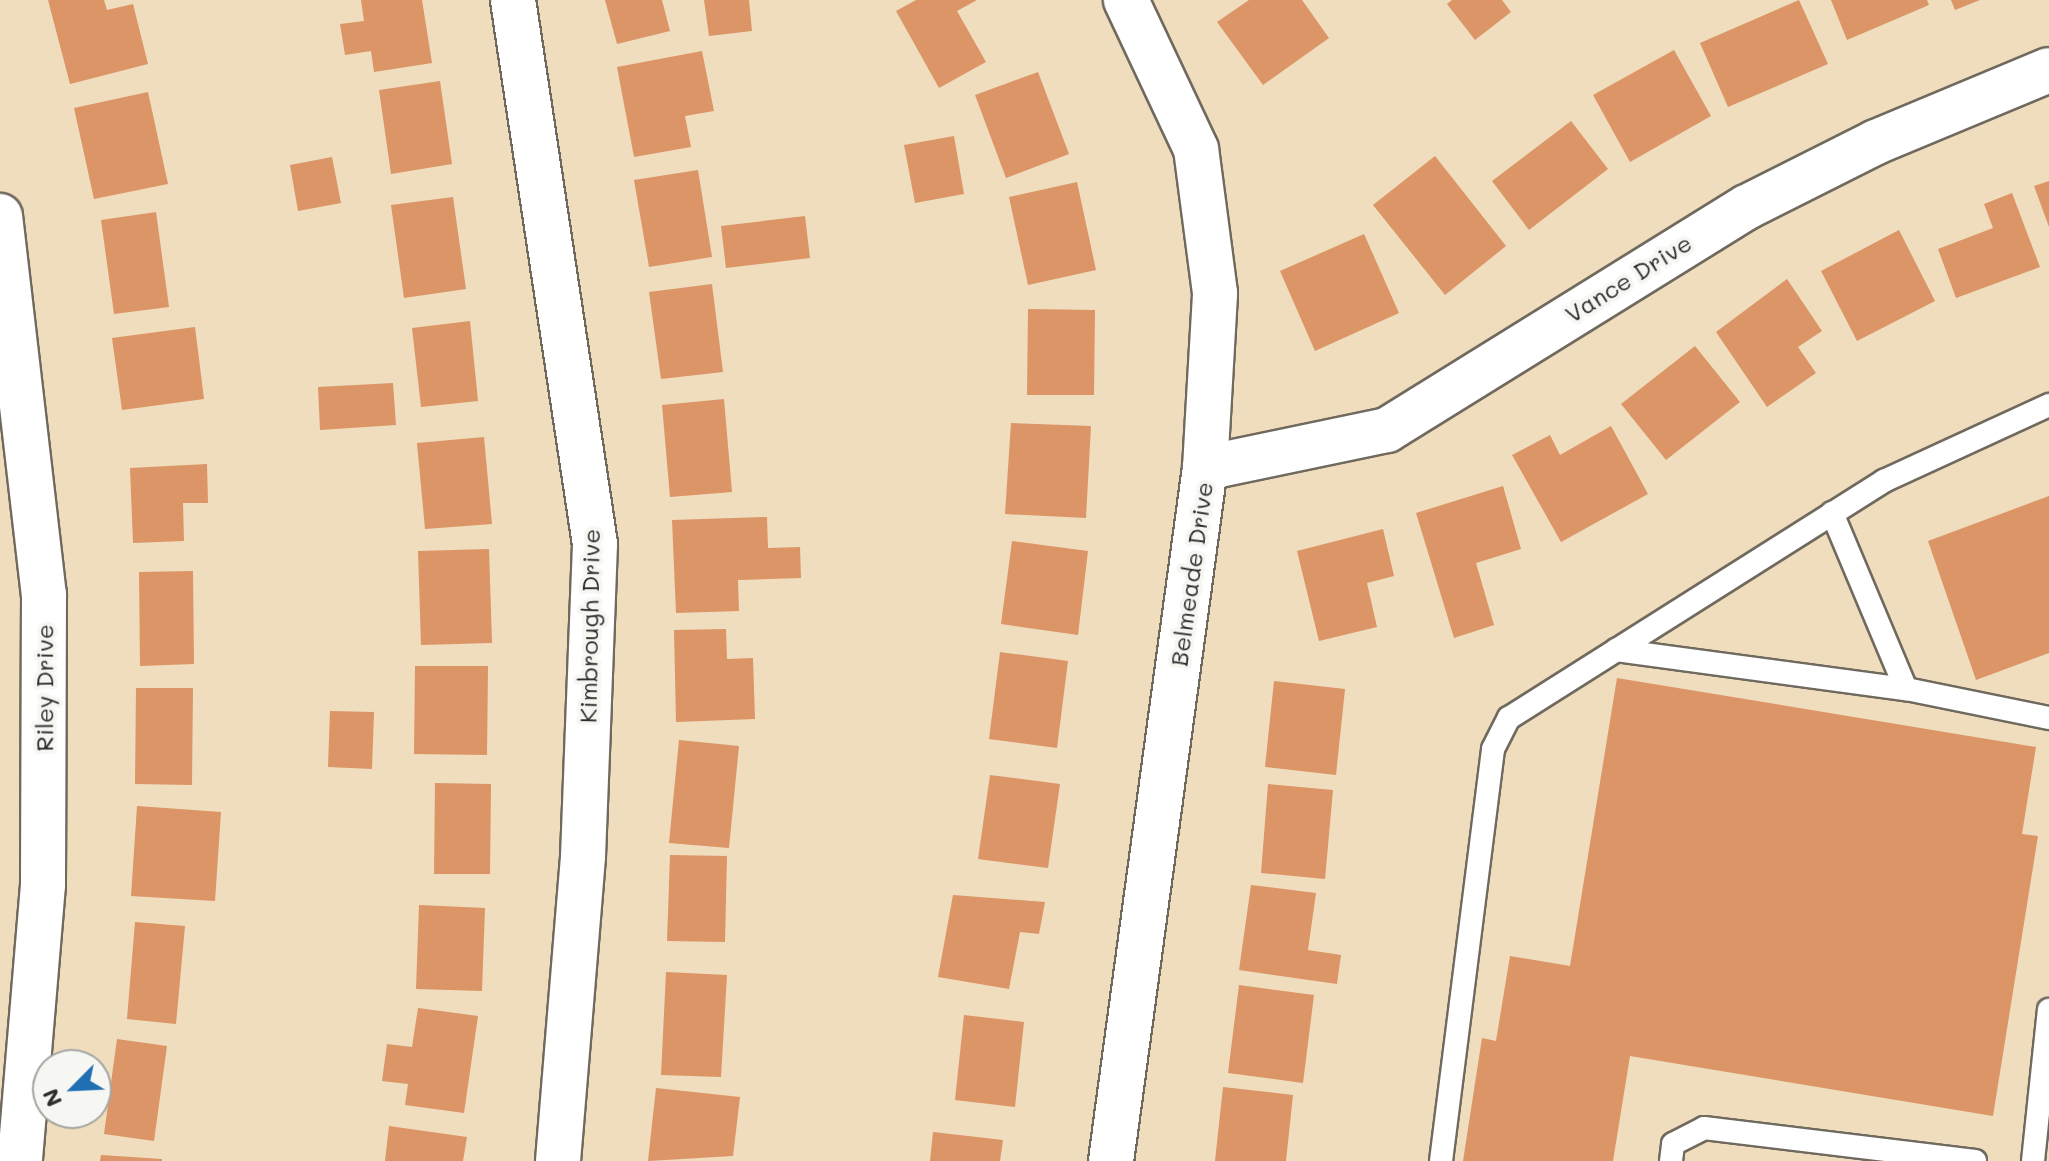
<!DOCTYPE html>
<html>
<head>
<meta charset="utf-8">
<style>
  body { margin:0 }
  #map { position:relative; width:2049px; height:1161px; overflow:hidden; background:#efddbd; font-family:Mali,sans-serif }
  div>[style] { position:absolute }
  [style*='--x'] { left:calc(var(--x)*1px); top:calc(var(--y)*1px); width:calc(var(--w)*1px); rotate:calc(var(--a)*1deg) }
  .building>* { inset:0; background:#db9566 }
  .roads { filter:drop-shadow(2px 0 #70695e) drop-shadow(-2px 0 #70695e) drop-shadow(0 2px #70695e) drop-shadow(0 -2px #70695e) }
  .service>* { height:22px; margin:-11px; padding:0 11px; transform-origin:11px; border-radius:11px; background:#fff }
  .minor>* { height:44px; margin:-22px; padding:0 22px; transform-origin:22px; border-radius:22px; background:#fff }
  .tertiary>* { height:44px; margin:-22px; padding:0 22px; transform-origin:22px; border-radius:22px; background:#fff }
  span { translate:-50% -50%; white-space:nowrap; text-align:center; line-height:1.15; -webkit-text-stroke:8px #f6f6f2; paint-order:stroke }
  .street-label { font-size:24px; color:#2b2b2b }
  .north { position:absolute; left:32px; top:1049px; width:80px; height:80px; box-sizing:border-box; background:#f6f6f2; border:2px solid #a5a5a2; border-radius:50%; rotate:246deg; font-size:22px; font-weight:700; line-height:32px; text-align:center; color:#2b2b2b }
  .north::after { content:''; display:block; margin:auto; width:28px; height:36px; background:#1f6fb2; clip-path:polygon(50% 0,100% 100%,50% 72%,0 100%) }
</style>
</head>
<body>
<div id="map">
  <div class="building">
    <div style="clip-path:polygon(48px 0,104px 0,107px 10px,133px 4px,148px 64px,70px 84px)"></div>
    <div style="clip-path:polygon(361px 0,422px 0,432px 63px,374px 72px,371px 51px,345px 55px,340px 24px,364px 21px)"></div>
    <div style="clip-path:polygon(605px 0,662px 0,670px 31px,617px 44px)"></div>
    <div style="clip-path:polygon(704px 0,749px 0,752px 31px,709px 36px)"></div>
    <div style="clip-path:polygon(916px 0,977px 0,957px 11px,986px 62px,939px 88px,896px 11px)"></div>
    <div style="clip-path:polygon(1249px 0,1302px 0,1329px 38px,1263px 85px,1217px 22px)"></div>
    <div style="clip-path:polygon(1452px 0,1502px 0,1511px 12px,1475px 40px,1447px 4px)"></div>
    <div style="clip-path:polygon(1799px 0,1828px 64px,1728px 107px,1700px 43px)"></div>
    <div style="clip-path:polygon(1831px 0,1927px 0,1929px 5px,1847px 40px)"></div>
    <div style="clip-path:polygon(1951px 0,1980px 0,1955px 10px)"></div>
    <div style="clip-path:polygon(1674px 50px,1711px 116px,1630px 162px,1593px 95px)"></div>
    <div style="clip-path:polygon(702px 51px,714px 111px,685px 116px,691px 147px,634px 157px,617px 67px)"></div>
    <div style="clip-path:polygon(1038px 72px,1069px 154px,1006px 178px,975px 95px)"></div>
    <div style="clip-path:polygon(440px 81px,452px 164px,391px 174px,379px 90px)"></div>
    <div style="clip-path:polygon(148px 92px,168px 184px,94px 199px,74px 108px)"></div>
    <div style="clip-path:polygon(1571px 121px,1608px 169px,1529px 230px,1492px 181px)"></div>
    <div style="clip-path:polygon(954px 136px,964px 194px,915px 203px,904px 145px)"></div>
    <div style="clip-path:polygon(1435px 156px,1506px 246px,1445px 295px,1373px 205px)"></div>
    <div style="clip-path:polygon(332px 157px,341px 203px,298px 211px,290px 165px)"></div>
    <div style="clip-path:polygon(698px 170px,712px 257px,649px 267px,634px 180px)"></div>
    <div style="clip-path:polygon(2049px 181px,2049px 227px,2034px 186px)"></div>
    <div style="clip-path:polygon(1077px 182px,1096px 270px,1028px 285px,1009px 197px)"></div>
    <div style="clip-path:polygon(2012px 193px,2040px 267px,1956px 298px,1938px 249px,1993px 228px,1984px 204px)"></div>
    <div style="clip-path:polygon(453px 197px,466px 289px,404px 298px,391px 205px)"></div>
    <div style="clip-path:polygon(156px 212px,169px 307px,114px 314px,101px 220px)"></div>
    <div style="clip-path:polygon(805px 216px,810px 258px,726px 268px,721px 226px)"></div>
    <div style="clip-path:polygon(1899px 230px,1935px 301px,1857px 341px,1821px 271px)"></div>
    <div style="clip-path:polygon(1364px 234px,1399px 313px,1315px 351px,1280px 271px)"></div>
    <div style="clip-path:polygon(1787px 279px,1822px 331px,1798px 347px,1816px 373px,1767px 407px,1716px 332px)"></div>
    <div style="clip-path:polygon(712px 284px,723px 372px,661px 379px,649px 292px)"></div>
    <div style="clip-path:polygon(1028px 309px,1095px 310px,1094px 395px,1027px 395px)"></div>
    <div style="clip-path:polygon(470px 321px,478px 401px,421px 407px,412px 328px)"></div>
    <div style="clip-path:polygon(195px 327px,204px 399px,122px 410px,112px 338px)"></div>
    <div style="clip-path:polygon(1695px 346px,1740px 402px,1666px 460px,1621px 404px)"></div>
    <div style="clip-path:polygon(393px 383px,396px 425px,320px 430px,318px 387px)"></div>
    <div style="clip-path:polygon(724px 399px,732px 492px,670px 497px,662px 405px)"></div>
    <div style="clip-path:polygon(1011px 423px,1091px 426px,1086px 518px,1005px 514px)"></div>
    <div style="clip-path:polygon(1611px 426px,1648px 494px,1561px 542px,1512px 455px,1550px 435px,1560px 455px)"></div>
    <div style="clip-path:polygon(484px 437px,492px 524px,425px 529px,417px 443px)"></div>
    <div style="clip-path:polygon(207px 464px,208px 503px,183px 503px,184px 541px,133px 543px,130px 468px)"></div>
    <div style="clip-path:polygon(1503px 486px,1521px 549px,1476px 563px,1494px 625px,1454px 638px,1416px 513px)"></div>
    <div style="clip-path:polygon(2049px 496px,2049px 653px,1976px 680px,1928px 541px)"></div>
    <div style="clip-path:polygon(767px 517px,768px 548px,800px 547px,801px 578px,738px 580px,739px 611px,676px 613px,672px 520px)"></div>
    <div style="clip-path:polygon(1383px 529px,1394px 576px,1367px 583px,1377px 627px,1319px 641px,1297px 551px)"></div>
    <div style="clip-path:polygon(1012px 541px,1088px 551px,1078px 635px,1001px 624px)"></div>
    <div style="clip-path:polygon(489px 549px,492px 643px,421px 645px,418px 551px)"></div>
    <div style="clip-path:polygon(193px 571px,194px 664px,140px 666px,139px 572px)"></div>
    <div style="clip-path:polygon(726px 629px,727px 659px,753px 658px,755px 719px,676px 722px,674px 630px)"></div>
    <div style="clip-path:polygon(1000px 652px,1068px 661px,1057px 748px,989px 739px)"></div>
    <div style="clip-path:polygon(415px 666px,488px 666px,487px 755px,414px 754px)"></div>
    <div style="clip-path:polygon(1617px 678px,2036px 747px,2022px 834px,2038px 836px,1993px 1116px,1630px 1056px,1613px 1161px,1463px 1161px,1482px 1038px,1496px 1041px,1510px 956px,1570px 966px)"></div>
    <div style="clip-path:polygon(1274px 681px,1345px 689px,1336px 775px,1265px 767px)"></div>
    <div style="clip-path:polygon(136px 688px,193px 688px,192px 785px,135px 784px)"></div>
    <div style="clip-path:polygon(330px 711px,374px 712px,372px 769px,328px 767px)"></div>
    <div style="clip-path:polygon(679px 740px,739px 746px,729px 848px,669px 843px)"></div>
    <div style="clip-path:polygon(990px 775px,1060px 784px,1048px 868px,978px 859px)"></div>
    <div style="clip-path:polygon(435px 783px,491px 784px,490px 874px,434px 874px)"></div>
    <div style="clip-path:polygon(1268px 784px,1333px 790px,1325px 879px,1261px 873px)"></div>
    <div style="clip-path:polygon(137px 806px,221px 812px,215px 901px,131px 896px)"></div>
    <div style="clip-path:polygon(670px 855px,727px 856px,725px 942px,667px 941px)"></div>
    <div style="clip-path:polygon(1251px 885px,1316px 893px,1308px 950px,1341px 955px,1337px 984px,1239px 970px)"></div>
    <div style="clip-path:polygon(953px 895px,1045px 902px,1039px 934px,1020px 932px,1009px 989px,938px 977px)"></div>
    <div style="clip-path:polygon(419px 905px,485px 908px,482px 991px,416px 989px)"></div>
    <div style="clip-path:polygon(135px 922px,185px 926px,176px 1024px,127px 1019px)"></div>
    <div style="clip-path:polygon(666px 972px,727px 975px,721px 1077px,661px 1075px)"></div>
    <div style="clip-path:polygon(1239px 985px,1314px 995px,1303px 1083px,1228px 1073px)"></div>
    <div style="clip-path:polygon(418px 1008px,478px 1016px,464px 1113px,405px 1105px,408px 1084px,382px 1081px,387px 1044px,412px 1047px)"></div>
    <div style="clip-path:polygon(964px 1015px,1024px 1022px,1015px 1107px,955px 1100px)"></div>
    <div style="clip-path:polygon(117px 1039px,167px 1046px,154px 1141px,104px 1134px)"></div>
    <div style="clip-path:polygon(1223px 1087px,1293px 1095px,1286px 1161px,1215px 1161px)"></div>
    <div style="clip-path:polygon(656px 1088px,740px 1097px,733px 1156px,648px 1161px)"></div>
    <div style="clip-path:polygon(389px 1126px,467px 1137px,463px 1161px,385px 1161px)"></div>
    <div style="clip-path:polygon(933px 1132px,1003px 1140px,1000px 1161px,930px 1161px)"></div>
    <div style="clip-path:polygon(101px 1155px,162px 1159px,162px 1161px,100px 1161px)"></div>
  </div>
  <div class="roads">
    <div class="service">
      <div style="--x:1832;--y:513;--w:191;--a:67.2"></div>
      <div style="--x:1616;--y:650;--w:293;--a:7.7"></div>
      <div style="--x:1906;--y:689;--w:146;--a:11.5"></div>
      <div style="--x:1441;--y:1161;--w:415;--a:-82.8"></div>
      <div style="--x:1493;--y:749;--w:35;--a:-63"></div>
      <div style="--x:1509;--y:718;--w:444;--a:-32.3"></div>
      <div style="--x:1884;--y:481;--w:182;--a:-24.7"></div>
      <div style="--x:1671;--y:1161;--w:17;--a:-83"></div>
      <div style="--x:1673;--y:1144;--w:35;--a:-27"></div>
      <div style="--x:1704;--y:1128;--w:273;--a:6.9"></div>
      <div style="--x:2033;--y:1161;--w:152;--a:-84"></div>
    </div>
    <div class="minor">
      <div style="--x:513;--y:0;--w:550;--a:81.43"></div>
      <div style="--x:595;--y:544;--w:313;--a:92.2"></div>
      <div style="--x:583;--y:857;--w:305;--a:94.7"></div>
      <div style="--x:0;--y:216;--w:381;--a:83.4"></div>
      <div style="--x:44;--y:594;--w:291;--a:90.2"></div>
      <div style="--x:43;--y:885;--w:277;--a:94.8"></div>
      <div style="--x:1205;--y:468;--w:186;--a:-11.8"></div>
      <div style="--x:1387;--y:430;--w:423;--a:-31.8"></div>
      <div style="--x:1747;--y:207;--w:144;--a:-26.7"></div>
      <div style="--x:1876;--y:142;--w:187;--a:-22.6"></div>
    </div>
    <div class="tertiary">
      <div style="--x:1111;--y:1161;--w:699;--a:-82.28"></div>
      <div style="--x:1205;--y:468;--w:175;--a:-86.7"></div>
      <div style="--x:1215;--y:293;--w:145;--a:-97.5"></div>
      <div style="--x:1196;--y:149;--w:165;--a:-115.2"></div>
    </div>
  </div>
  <div class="street-label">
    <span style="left:1628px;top:278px;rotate:-32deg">Vance Drive</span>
    <span style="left:1191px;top:574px;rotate:-82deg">Belmeade Drive</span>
    <span style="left:589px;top:626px;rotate:-89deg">Kimbrough Drive</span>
    <span style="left:44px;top:688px;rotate:-90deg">Riley Drive</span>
  </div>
  <div class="north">N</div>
</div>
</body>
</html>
